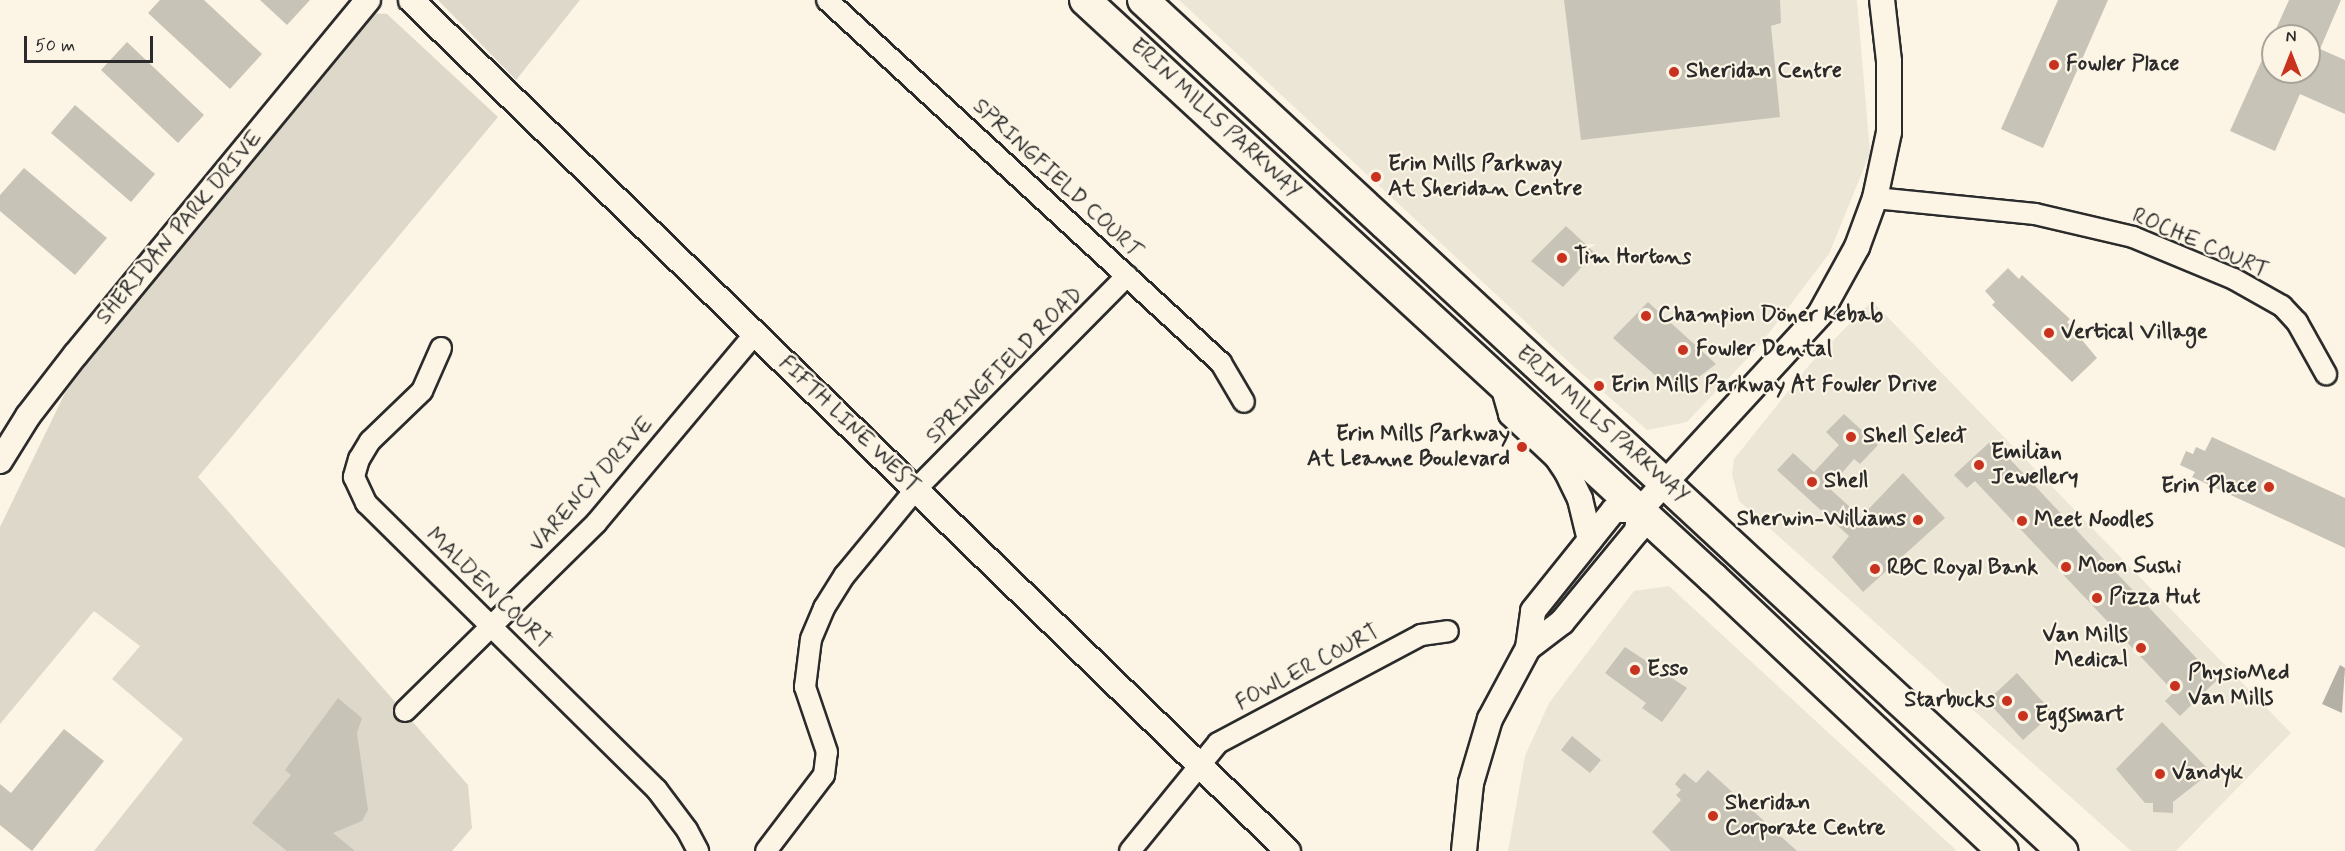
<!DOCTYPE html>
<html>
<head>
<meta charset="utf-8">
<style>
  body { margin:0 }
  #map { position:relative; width:2345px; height:851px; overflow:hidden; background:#fcf5e5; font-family:Mynerve,sans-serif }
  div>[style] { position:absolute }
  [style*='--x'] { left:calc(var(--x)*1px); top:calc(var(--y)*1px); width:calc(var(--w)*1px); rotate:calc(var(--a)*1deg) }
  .built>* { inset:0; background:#ece6d7 }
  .green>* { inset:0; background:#ded8ca }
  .water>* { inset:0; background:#b4b0a5 }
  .building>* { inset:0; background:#c8c3b7 }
  .roads { filter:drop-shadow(2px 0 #2b2b2b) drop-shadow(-2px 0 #2b2b2b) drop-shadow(0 2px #2b2b2b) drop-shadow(0 -2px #2b2b2b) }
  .minor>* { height:20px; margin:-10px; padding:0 10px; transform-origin:10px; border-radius:10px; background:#fcf5e5 }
  .tertiary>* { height:24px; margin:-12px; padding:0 12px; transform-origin:12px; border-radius:12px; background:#fcf5e5 }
  .primary>* { height:30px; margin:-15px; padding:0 15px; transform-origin:15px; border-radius:15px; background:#fcf5e5 }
  .dots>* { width:16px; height:16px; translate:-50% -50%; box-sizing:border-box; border:3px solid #fcf5e5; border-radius:50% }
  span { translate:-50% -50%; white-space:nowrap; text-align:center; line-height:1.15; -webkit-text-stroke:4.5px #fcf5e5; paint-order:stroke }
  .poi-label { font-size:22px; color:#2b2b2b; font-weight:700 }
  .left { translate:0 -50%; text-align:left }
  .right { translate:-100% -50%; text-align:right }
  .street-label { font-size:22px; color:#2b2b2b }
  .north { position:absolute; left:2261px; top:24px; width:60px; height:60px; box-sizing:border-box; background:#fcf5e5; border:2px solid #a8a49b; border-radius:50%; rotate:0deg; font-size:16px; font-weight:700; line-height:24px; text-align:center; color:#2b2b2b }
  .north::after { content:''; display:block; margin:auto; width:21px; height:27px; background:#c8321e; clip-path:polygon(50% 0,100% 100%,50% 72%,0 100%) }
  .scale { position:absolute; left:24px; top:36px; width:129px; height:27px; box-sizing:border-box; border:3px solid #2b2b2b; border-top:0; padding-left:8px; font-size:18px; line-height:21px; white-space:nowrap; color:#2b2b2b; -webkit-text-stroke:4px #fcf5e5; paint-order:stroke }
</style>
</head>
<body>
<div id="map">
  <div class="built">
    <div style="clip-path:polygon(1179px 0,1857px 0,1870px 153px,1829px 254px,1759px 346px,1687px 422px,1647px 430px,1572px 365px)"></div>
    <div style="clip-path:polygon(1872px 301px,2291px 733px,2176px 851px,2131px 851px,1739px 501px,1732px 474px,1734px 459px,1810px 364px)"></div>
    <div style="clip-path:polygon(1669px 586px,1956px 850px,1955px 851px,1508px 851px,1525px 756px,1549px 703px,1634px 591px)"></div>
  </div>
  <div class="green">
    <div style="clip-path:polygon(438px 0,580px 0,516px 80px)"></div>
    <div style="clip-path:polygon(373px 13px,387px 14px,498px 117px,198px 477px,468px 785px,472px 828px,452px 851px,94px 851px,183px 739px,112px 679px,140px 646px,94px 611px,0 724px,0 527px,65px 393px,127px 306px)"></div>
  </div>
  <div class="water">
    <div style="clip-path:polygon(2340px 665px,2345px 668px,2342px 713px,2322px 704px)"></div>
  </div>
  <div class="building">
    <div style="clip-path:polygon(160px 0,204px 0,262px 54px,230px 89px,148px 13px)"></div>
    <div style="clip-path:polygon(260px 0,310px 0,287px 25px)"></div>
    <div style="clip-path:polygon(1564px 0,1780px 0,1781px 23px,1771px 26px,1780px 117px,1581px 140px)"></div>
    <div style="clip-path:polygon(2058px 0,2108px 0,2043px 148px,2001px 129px)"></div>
    <div style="clip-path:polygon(evenodd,2289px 0,2341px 0,2320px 49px,2345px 60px,2345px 114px,2300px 94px,2275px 151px,2230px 131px,2289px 0,2273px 36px,2309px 36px,2309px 72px,2273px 72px,2273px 36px)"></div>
    <div style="clip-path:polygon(127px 42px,204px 115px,178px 143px,101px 70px)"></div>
    <div style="clip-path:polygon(75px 105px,155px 174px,131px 202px,51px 133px)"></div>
    <div style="clip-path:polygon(24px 168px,107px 238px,75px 275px,0 211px,0 195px)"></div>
    <div style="clip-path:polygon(1566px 226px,1595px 253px,1563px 287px,1531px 261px)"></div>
    <div style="clip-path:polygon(2008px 268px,2019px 279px,2022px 275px,2070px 319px,2067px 322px,2097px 358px,2072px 382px,1992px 305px,1995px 302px,1985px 291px)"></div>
    <div style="clip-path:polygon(1648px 302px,1716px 364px,1691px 383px,1664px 383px,1613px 338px)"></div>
    <div style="clip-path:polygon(1844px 414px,1878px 445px,1860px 464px,1854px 459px,1829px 488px,1861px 517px,1903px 473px,1945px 518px,1863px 592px,1832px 557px,1849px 536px,1777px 470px,1793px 453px,1814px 472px,1839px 445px,1826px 432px)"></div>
    <div style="clip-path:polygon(2212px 437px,2345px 498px,2345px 548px,2192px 477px,2195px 472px,2180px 465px,2186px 451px,2193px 454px,2196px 447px,2205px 451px)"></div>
    <div style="clip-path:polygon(1992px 440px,2217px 680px,2180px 716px,2165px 701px,2174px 692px,1975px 481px,1967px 488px,1954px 475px)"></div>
    <div style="clip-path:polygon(1625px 647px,1687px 688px,1662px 722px,1642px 708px,1646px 703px,1605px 673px)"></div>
    <div style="clip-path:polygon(2017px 673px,2053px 713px,2023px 740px,1987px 701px)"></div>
    <div style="clip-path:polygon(338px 698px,362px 718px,357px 733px,368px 810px,362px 821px,333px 833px,355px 851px,287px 851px,252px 823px,291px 775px,285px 770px)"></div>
    <div style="clip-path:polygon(2162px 722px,2211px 772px,2173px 802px,2173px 813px,2153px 812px,2153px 803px,2145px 803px,2116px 769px)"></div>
    <div style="clip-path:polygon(64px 729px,104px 761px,32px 851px,0 825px,0 784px,11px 793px)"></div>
    <div style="clip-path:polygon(1572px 736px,1601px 760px,1590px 773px,1561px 750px)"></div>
    <div style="clip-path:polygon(1708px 770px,1797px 851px,1671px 851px,1652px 832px,1681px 800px,1676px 795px,1681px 790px,1675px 784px,1684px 773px,1696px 783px)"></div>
  </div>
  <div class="roads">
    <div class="minor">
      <div style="--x:827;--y:0;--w:536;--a:42.65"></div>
      <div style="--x:1221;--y:363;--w:45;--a:59.5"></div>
      <div style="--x:1875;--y:198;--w:161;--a:5.7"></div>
      <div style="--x:2035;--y:214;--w:101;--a:13.2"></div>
      <div style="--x:2133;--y:237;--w:109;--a:22.6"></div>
      <div style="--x:2234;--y:279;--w:55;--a:29.4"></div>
      <div style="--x:2282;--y:306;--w:22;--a:47"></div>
      <div style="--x:2297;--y:322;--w:60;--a:60.9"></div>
      <div style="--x:441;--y:348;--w:47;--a:113.8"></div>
      <div style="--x:422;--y:391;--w:72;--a:136.1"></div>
      <div style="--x:370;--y:441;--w:21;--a:121"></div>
      <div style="--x:359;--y:459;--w:19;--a:106"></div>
      <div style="--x:354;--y:477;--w:29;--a:65"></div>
      <div style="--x:366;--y:503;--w:409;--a:44.6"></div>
      <div style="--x:657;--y:790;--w:50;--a:53.1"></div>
      <div style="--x:687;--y:830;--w:24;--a:62"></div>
      <div style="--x:405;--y:711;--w:269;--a:-44.5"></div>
      <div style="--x:597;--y:522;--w:244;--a:-50"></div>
      <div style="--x:766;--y:851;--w:96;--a:-52.7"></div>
      <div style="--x:824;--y:775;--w:23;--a:-83"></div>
      <div style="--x:827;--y:752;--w:69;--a:-108.7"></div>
      <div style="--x:805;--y:687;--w:48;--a:-82.9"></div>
      <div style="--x:811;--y:639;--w:34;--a:-67"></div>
      <div style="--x:824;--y:608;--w:39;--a:-58"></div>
      <div style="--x:845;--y:575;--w:112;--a:-50.5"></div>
      <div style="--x:916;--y:489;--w:300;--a:-45.3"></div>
      <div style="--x:1130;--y:851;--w:139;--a:-50.8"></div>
      <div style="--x:1218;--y:743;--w:230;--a:-28"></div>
      <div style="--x:1421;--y:635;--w:27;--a:-8"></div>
    </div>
    <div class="tertiary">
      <div style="--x:411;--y:0;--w:1222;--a:44.14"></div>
      <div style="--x:1504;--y:389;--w:26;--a:74"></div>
      <div style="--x:1511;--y:414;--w:63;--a:43.1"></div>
      <div style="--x:1557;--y:457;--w:18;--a:56"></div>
      <div style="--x:1567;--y:472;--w:30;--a:64"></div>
      <div style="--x:1580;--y:499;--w:42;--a:76.3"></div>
      <div style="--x:0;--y:461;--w:53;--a:-58.1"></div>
      <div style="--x:28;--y:416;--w:78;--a:-52.3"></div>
      <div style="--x:76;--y:354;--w:459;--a:-50.5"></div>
      <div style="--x:1640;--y:510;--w:266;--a:-47.4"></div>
      <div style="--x:1820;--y:314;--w:77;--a:-61.1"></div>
      <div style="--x:1857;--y:247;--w:52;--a:-69.8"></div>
      <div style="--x:1875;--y:198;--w:67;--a:-78"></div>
      <div style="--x:1889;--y:132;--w:71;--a:-90"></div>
      <div style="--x:1889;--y:61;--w:61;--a:-96.5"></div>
      <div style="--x:1528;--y:648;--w:43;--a:-37.4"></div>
      <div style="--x:1562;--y:622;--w:118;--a:-50.5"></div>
      <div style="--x:1637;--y:531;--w:21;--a:-82"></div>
      <div style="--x:1464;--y:851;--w:68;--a:-84.1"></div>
      <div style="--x:1471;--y:783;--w:67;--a:-73.5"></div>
      <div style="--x:1490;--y:719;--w:81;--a:-61.8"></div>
      <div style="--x:1528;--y:648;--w:37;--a:-82"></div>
      <div style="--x:1533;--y:611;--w:129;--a:-51.3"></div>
      <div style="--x:1614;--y:510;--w:26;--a:0"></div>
    </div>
    <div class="primary">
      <div style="--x:1085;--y:0;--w:854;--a:42.63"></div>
      <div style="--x:1713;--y:578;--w:398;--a:43.3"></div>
      <div style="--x:1143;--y:0;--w:1253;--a:42.8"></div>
    </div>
  </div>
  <div class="dots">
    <div style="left:2054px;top:65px;background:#c8321e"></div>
    <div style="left:1674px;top:72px;background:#c8321e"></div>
    <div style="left:1376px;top:177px;background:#c8321e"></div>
    <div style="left:1562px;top:258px;background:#c8321e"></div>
    <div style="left:1646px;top:316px;background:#c8321e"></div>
    <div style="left:2049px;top:333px;background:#c8321e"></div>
    <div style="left:1683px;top:350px;background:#c8321e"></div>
    <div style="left:1599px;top:386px;background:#c8321e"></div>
    <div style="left:1851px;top:437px;background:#c8321e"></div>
    <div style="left:1522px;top:447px;background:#c8321e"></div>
    <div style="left:1979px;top:465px;background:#c8321e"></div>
    <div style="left:1812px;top:482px;background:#c8321e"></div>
    <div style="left:2269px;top:487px;background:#c8321e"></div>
    <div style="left:1918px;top:520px;background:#c8321e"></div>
    <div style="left:2022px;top:521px;background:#c8321e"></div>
    <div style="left:2066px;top:567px;background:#c8321e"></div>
    <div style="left:1875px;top:569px;background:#c8321e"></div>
    <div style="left:2097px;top:598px;background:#c8321e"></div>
    <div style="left:2141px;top:648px;background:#c8321e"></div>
    <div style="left:1635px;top:670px;background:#c8321e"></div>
    <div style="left:2175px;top:686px;background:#c8321e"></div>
    <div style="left:2007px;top:701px;background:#c8321e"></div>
    <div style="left:2023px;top:716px;background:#c8321e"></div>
    <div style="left:2160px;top:774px;background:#c8321e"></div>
    <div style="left:1713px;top:816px;background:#c8321e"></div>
  </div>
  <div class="poi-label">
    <span class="left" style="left:2066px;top:65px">Fowler Place</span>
    <span class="left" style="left:1686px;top:72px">Sheridan Centre</span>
    <span class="left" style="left:1388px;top:177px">Erin Mills Parkway<br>At Sheridan Centre</span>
    <span class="left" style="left:1574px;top:258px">Tim Hortons</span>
    <span class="left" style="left:1658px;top:316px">Champion Döner Kebab</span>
    <span class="left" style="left:2061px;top:333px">Vertical Village</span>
    <span class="left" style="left:1696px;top:350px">Fowler Dental</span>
    <span class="left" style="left:1611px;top:386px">Erin Mills Parkway At Fowler Drive</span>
    <span class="right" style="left:1510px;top:447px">Erin Mills Parkway<br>At Leanne Boulevard</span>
    <span class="left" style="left:1863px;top:437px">Shell Select</span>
    <span class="left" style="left:1991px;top:465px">Emilian<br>Jewellery</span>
    <span class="left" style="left:1824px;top:482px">Shell</span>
    <span class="right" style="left:2257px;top:487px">Erin Place</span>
    <span class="right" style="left:1906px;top:520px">Sherwin-Williams</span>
    <span class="left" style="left:2034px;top:521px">Meet Noodles</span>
    <span class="left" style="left:2078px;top:567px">Moon Sushi</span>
    <span class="left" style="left:1887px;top:569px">RBC Royal Bank</span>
    <span class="left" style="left:2109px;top:598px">Pizza Hut</span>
    <span class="right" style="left:2128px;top:648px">Van Mills<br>Medical</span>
    <span class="left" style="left:1647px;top:670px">Esso</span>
    <span class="left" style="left:2188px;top:686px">PhysioMed<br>Van Mills</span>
    <span class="right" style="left:1995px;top:701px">Starbucks</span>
    <span class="left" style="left:2035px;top:716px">Eggsmart</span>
    <span class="left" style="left:2172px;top:774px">Vandyk</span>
    <span class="left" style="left:1725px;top:816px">Sheridan<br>Corporate Centre</span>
  </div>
  <div class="street-label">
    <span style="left:1215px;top:119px;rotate:43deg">ERIN MILLS PARKWAY</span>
    <span style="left:1057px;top:179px;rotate:43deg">SPRINGFIELD COURT</span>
    <span style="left:180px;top:228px;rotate:-50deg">SHERIDAN PARK DRIVE</span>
    <span style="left:2200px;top:244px;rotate:23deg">ROCHE COURT</span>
    <span style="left:1005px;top:366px;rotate:-45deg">SPRINGFIELD ROAD</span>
    <span style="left:849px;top:425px;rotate:44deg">FIFTH LINE WEST</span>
    <span style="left:1602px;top:425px;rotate:42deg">ERIN MILLS PARKWAY</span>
    <span style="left:592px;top:485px;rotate:-48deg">VARENCY DRIVE</span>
    <span style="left:488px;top:589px;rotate:44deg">MALDEN COURT</span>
    <span style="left:1308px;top:668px;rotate:-28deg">FOWLER COURT</span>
  </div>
  <div class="north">N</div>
  <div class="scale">50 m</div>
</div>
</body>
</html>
